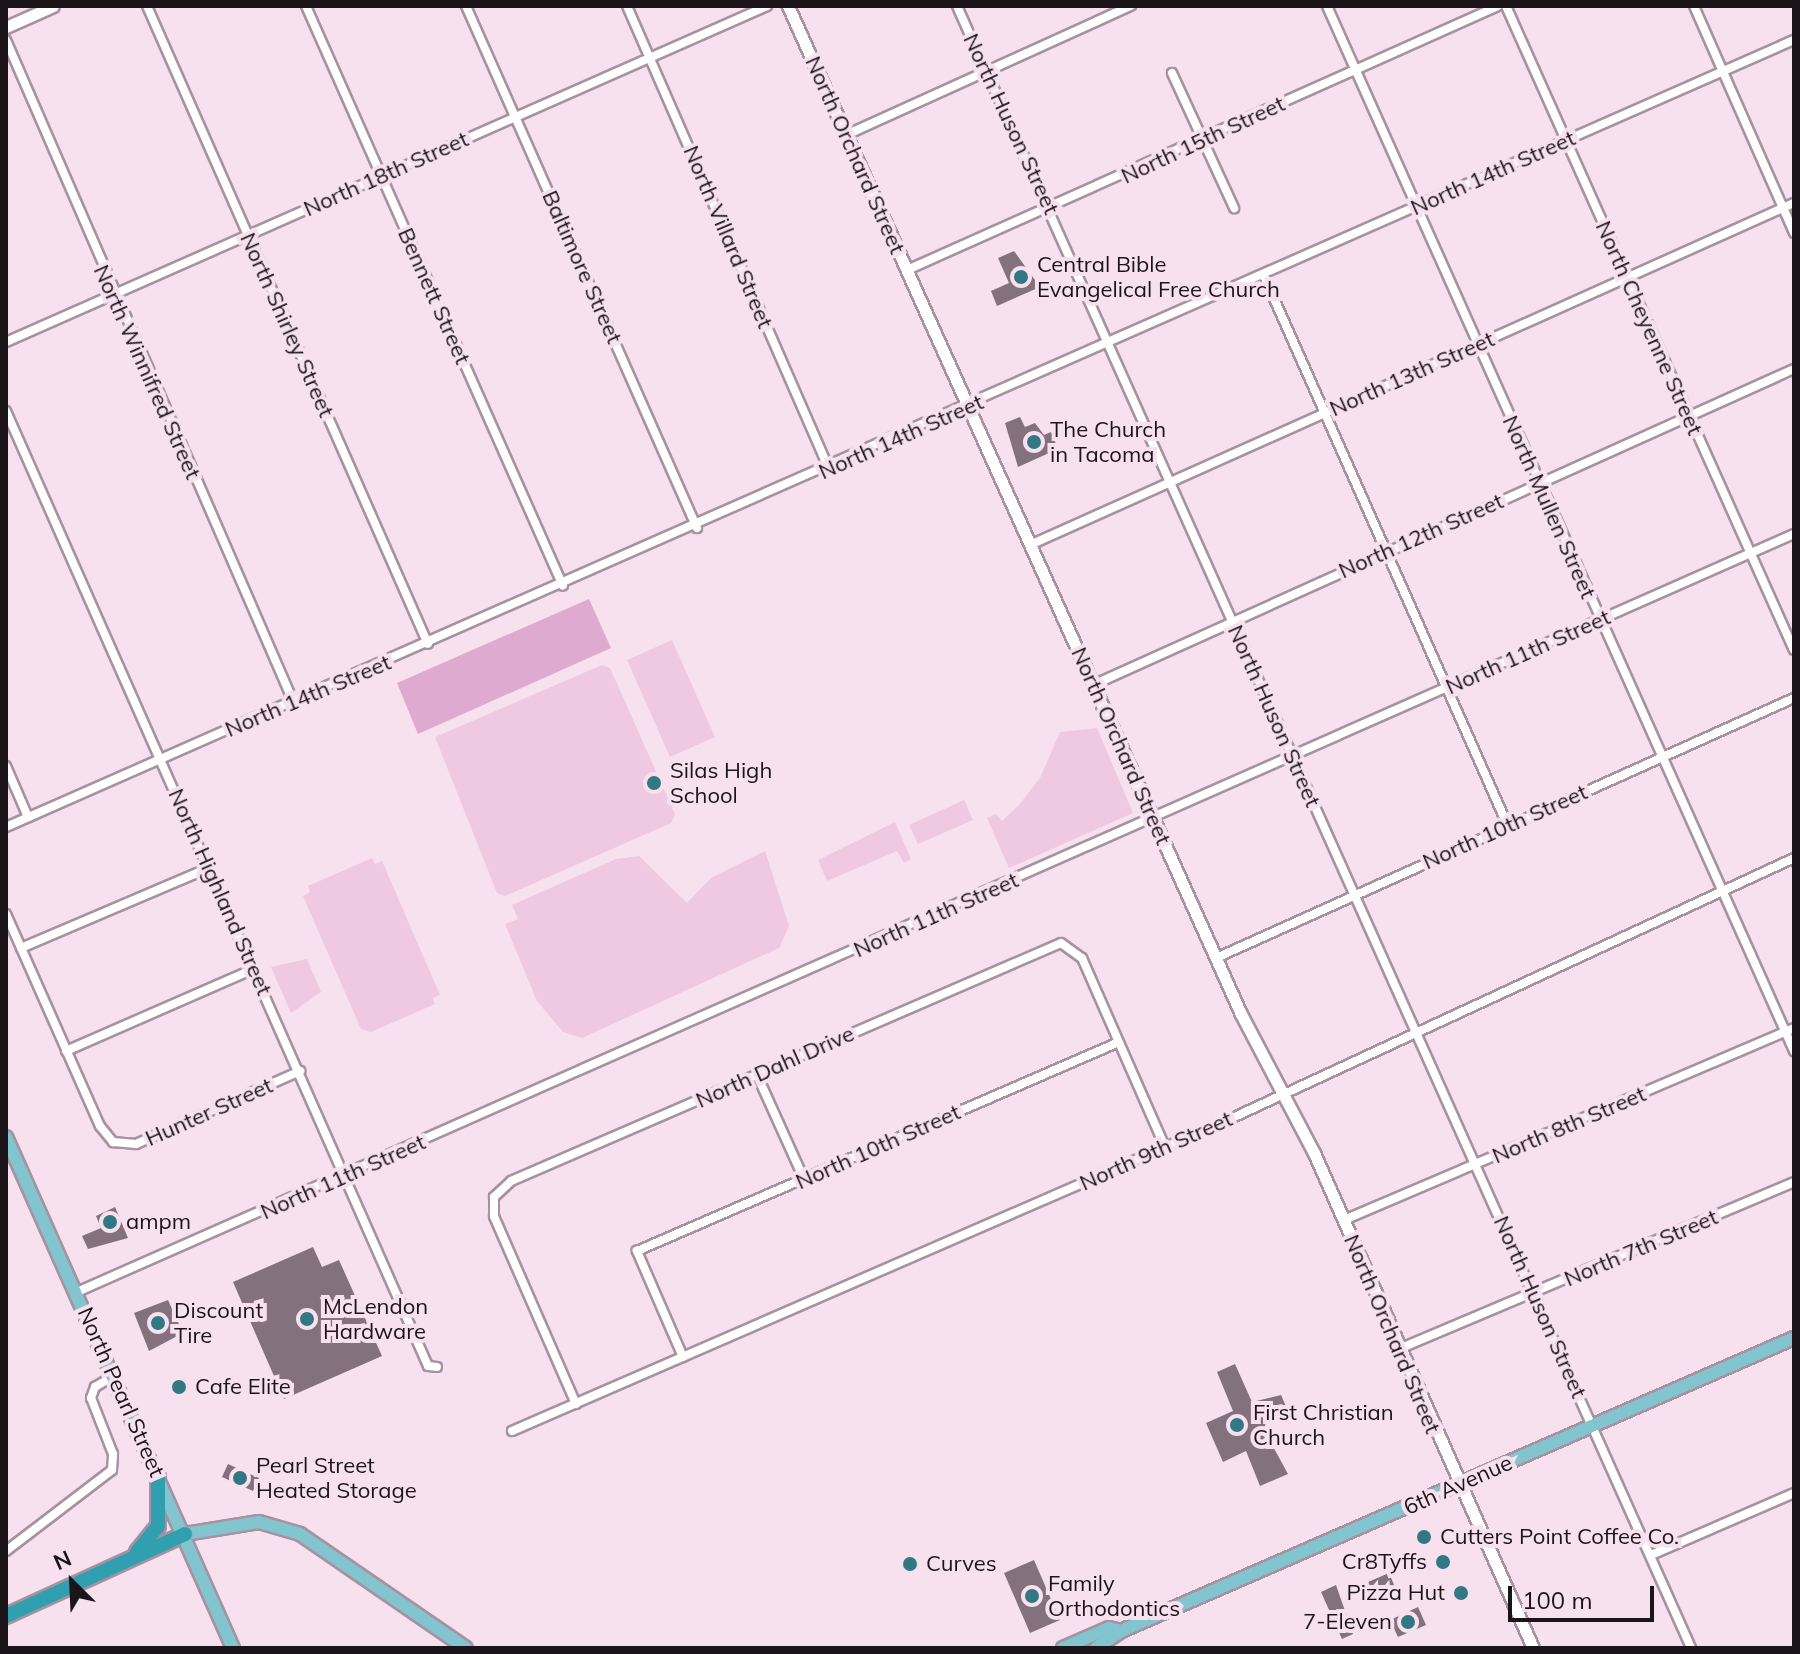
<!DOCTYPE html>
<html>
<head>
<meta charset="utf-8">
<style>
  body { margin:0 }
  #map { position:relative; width:1800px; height:1654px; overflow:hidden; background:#f7e1ef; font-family:Mulish,sans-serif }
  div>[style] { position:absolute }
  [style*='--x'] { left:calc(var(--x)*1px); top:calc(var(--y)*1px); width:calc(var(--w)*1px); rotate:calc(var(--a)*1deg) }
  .green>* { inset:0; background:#efc8e2 }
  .water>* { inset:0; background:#dfaacf }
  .building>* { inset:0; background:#84717e }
  .roads { filter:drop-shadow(2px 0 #a692a0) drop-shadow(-2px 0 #a692a0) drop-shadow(0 2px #a692a0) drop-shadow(0 -2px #a692a0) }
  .street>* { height:8px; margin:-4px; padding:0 4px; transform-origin:4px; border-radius:4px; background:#fff }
  .secondary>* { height:11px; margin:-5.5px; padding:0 5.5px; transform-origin:5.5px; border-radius:5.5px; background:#fff }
  .primary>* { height:12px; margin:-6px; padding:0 6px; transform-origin:6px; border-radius:6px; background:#83c5cf }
  .highway>* { height:14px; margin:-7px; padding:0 7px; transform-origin:7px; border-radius:7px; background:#309faf }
  .dots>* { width:22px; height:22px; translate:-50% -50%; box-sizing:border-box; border:4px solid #f7e1ef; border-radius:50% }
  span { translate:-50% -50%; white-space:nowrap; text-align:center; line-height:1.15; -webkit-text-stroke:8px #f7e1ef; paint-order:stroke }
  .street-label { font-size:22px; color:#1b1419 }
  .poi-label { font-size:22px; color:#1b1419 }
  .left { translate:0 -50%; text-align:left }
  .right { translate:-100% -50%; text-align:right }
  .frame { position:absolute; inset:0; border:8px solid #1b1419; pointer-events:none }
  .north { position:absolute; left:32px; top:1542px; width:80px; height:80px; -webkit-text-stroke:6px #f7e1ef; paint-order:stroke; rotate:336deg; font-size:22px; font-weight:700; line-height:32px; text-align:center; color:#1b1419 }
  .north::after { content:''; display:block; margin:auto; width:28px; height:36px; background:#1b1419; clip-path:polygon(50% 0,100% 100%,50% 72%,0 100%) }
  .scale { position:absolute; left:1508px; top:1586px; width:146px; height:36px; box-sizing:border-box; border:4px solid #1b1419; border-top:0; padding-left:10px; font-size:24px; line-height:28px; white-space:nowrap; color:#1b1419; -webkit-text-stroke:6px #f7e1ef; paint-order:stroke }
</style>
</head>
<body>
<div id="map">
  <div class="green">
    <div style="clip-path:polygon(672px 640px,715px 737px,670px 757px,627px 660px)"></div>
    <div style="clip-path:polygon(602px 665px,610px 668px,675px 814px,671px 823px,505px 896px,497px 893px,435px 737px)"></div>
    <div style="clip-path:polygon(1097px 728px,1133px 813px,1009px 868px,987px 818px,996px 814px,1002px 821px,1019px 805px,1040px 778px,1060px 732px)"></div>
    <div style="clip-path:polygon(964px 800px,973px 820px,918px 844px,909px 825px)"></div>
    <div style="clip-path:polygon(895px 822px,911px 859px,904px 863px,897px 851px,827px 881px,818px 860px)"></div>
    <div style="clip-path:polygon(765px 851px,789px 926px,779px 948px,582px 1038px,563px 1032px,537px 1001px,505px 924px,518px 919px,512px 905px,616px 859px,639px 856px,687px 903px,711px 878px)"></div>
    <div style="clip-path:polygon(372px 858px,375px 864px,382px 861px,440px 995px,433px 998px,435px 1004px,371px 1032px,361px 1029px,303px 896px,310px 892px,308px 886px)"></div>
    <div style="clip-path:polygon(307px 959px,321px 992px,291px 1013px,271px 967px)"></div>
  </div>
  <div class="water">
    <div style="clip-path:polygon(589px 599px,611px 648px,418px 734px,397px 683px)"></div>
  </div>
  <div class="building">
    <div style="clip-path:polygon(1014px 251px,1040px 287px,997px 306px,991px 291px,1009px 283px,998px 258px)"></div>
    <div style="clip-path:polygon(1020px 417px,1025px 427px,1035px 423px,1044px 435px,1051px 432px,1058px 449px,1018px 467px,1005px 423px)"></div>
    <div style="clip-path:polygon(115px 1207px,128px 1238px,88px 1249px,82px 1236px,101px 1228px,96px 1216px)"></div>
    <div style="clip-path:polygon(313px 1247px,322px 1267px,339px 1260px,382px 1356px,284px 1399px,233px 1282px)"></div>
    <div style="clip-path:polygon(168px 1300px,183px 1333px,149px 1351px,134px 1313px)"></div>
    <div style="clip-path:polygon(1235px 1364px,1252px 1402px,1281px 1395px,1288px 1411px,1266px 1421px,1264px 1430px,1288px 1474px,1260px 1486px,1246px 1451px,1223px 1462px,1206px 1423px,1233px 1411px,1217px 1372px)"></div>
    <div style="clip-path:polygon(228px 1464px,259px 1478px,253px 1491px,222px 1477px)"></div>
    <div style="clip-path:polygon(1034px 1560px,1060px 1620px,1030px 1633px,1004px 1573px)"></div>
    <div style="clip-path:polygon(1389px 1573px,1395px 1587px,1375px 1596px,1368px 1582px)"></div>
    <div style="clip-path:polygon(1336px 1585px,1353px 1634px,1342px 1639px,1321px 1592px)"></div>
    <div style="clip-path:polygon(1418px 1607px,1426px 1625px,1398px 1637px,1390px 1620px)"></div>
  </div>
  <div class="roads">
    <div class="street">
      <div style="--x:147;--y:6;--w:697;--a:66.23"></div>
      <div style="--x:306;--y:6;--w:634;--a:66.1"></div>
      <div style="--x:466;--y:6;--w:571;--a:66.13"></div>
      <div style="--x:627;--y:6;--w:505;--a:66.43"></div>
      <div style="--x:957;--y:6;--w:1799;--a:65.91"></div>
      <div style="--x:1327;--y:6;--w:1145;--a:65.92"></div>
      <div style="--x:1506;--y:6;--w:705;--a:65.91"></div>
      <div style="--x:1694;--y:6;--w:248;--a:66.2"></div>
      <div style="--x:6;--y:40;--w:721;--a:66.53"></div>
      <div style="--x:1172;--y:73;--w:149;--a:65.3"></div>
      <div style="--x:846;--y:135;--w:313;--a:-24.4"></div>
      <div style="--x:907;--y:270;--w:647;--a:-24.07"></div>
      <div style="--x:1264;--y:276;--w:602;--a:66.08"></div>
      <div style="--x:6;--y:342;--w:832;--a:-23.82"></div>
      <div style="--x:6;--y:411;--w:1044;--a:66.16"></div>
      <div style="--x:428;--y:1366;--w:9;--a:6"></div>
      <div style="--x:1030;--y:545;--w:837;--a:-24.12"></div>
      <div style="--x:1093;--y:685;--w:769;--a:-24.27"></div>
      <div style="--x:6;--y:766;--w:56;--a:66.7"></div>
      <div style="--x:6;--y:827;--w:1954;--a:-23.76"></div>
      <div style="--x:6;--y:914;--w:232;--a:66.1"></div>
      <div style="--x:100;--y:1126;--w:21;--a:51"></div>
      <div style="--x:113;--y:1142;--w:23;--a:5"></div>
      <div style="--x:136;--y:1144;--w:180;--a:-24"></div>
      <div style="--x:21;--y:948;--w:204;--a:-23.1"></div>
      <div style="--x:1216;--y:958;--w:634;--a:-24.22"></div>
      <div style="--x:66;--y:1051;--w:205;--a:-23.6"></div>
      <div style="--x:757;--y:1075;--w:114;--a:65.7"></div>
      <div style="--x:1344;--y:1220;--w:489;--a:-23.1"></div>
      <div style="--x:77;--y:1292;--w:1877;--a:-23.82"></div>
      <div style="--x:1399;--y:1349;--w:429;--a:-22.9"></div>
      <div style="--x:683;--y:1357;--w:116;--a:-113.5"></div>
      <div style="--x:637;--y:1251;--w:525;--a:-23.44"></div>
      <div style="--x:576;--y:1404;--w:205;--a:-113.6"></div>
      <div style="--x:494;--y:1216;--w:19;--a:-90"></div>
      <div style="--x:494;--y:1197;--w:23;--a:-43"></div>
      <div style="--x:511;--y:1181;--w:599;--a:-23.4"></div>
      <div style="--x:1061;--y:943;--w:26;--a:36"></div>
      <div style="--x:1082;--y:958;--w:206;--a:66.3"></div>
      <div style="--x:512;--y:1431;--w:783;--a:-23.49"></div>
      <div style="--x:1230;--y:1119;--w:621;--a:-24.83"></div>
      <div style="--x:6;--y:1551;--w:133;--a:-37.4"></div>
      <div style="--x:112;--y:1470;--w:16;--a:-86"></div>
      <div style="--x:113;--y:1454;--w:60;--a:-111.4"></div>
      <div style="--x:91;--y:1398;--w:12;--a:-70"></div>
      <div style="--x:95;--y:1387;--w:21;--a:-31"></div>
      <div style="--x:1651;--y:1555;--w:156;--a:-23.4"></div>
    </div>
    <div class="secondary">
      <div style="--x:788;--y:6;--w:1105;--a:65.8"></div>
      <div style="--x:1241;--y:1014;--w:157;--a:62.3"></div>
      <div style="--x:1314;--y:1153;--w:541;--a:66.13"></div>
      <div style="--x:6;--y:27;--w:51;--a:-24.1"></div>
    </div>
    <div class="primary">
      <div style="--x:6;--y:1137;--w:559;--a:66.05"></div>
      <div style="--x:185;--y:1534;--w:75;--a:-9.2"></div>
      <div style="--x:259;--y:1522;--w:43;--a:16.3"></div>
      <div style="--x:300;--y:1534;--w:201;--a:34.5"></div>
      <div style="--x:1063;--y:1648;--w:50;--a:-23.5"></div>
      <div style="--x:1109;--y:1628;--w:12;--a:14"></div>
      <div style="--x:1096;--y:1648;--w:30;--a:-34"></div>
      <div style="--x:1121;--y:1631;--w:734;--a:-23.53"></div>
    </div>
    <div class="highway">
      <div style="--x:137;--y:1552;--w:33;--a:-51"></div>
      <div style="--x:158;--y:1526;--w:50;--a:-90"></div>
      <div style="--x:6;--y:1616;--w:197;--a:-24.6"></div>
    </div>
  </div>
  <div class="dots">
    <div style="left:1021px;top:277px;background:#317883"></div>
    <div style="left:1034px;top:442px;background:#317883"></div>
    <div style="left:654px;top:783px;background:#317883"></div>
    <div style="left:110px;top:1222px;background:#317883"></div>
    <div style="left:307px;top:1319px;background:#317883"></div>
    <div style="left:158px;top:1323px;background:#317883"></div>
    <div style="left:179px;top:1387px;background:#317883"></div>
    <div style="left:1237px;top:1425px;background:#317883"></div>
    <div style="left:240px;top:1478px;background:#317883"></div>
    <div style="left:1424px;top:1537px;background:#317883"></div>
    <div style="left:1443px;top:1562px;background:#317883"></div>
    <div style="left:910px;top:1564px;background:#317883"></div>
    <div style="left:1461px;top:1593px;background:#317883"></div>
    <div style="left:1032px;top:1596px;background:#317883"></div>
    <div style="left:1408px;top:1622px;background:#317883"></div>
  </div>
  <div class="street-label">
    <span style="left:1011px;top:124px;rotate:65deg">North Huson Street</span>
    <span style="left:1203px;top:140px;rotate:-25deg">North 15th Street</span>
    <span style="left:855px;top:155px;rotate:66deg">North Orchard Street</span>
    <span style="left:1493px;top:173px;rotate:-24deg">North 14th Street</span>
    <span style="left:386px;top:174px;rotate:-24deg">North 18th Street</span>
    <span style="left:728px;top:237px;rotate:67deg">North Villard Street</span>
    <span style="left:582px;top:267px;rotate:66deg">Baltimore Street</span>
    <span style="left:434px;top:296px;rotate:66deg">Bennett Street</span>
    <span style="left:287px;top:325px;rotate:66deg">North Shirley Street</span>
    <span style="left:1649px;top:328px;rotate:66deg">North Cheyenne Street</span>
    <span style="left:147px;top:372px;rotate:66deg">North Winnifred Street</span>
    <span style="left:1412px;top:374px;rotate:-24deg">North 13th Street</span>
    <span style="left:901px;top:437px;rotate:-24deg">North 14th Street</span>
    <span style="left:1549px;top:507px;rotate:66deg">North Mullen Street</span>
    <span style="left:1421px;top:536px;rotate:-24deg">North 12th Street</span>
    <span style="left:1528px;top:652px;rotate:-24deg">North 11th Street</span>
    <span style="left:308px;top:696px;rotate:-23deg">North 14th Street</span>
    <span style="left:1274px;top:716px;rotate:66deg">North Huson Street</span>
    <span style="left:1121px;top:746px;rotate:66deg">North Orchard Street</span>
    <span style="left:1505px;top:827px;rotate:-24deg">North 10th Street</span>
    <span style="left:220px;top:892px;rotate:66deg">North Highland Street</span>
    <span style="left:936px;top:915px;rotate:-24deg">North 11th Street</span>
    <span style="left:775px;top:1067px;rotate:-24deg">North Dahl Drive</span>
    <span style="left:209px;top:1112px;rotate:-24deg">Hunter Street</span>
    <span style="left:1569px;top:1125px;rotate:-23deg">North 8th Street</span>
    <span style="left:878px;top:1147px;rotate:-24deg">North 10th Street</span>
    <span style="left:1156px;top:1151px;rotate:-24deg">North 9th Street</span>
    <span style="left:343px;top:1177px;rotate:-24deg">North 11th Street</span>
    <span style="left:1641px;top:1248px;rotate:-23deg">North 7th Street</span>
    <span style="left:1540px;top:1307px;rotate:66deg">North Huson Street</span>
    <span style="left:1392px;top:1334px;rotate:67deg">North Orchard Street</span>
    <span style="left:121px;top:1392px;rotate:66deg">North Pearl Street</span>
    <span style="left:1458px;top:1485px;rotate:-24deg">6th Avenue</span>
  </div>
  <div class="poi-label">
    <span class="left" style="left:1037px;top:277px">Central Bible<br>Evangelical Free Church</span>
    <span class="left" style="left:1050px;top:442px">The Church<br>in Tacoma</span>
    <span class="left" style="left:670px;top:783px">Silas High<br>School</span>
    <span class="left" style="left:126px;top:1222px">ampm</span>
    <span class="left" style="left:323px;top:1319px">McLendon<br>Hardware</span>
    <span class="left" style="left:174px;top:1323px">Discount<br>Tire</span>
    <span class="left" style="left:195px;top:1387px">Cafe Elite</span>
    <span class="left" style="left:1253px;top:1425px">First Christian<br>Church</span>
    <span class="left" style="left:256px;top:1478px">Pearl Street<br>Heated Storage</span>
    <span class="left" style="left:1440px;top:1537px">Cutters Point Coffee Co.</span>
    <span class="right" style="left:1427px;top:1562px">Cr8Tyffs</span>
    <span class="left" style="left:926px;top:1564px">Curves</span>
    <span class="left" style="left:1048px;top:1596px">Family<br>Orthodontics</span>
    <span class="right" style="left:1445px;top:1593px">Pizza Hut</span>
    <span class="right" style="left:1392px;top:1622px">7-Eleven</span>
  </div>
  <div class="frame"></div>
  <div class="north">N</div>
  <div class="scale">100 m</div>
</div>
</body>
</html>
